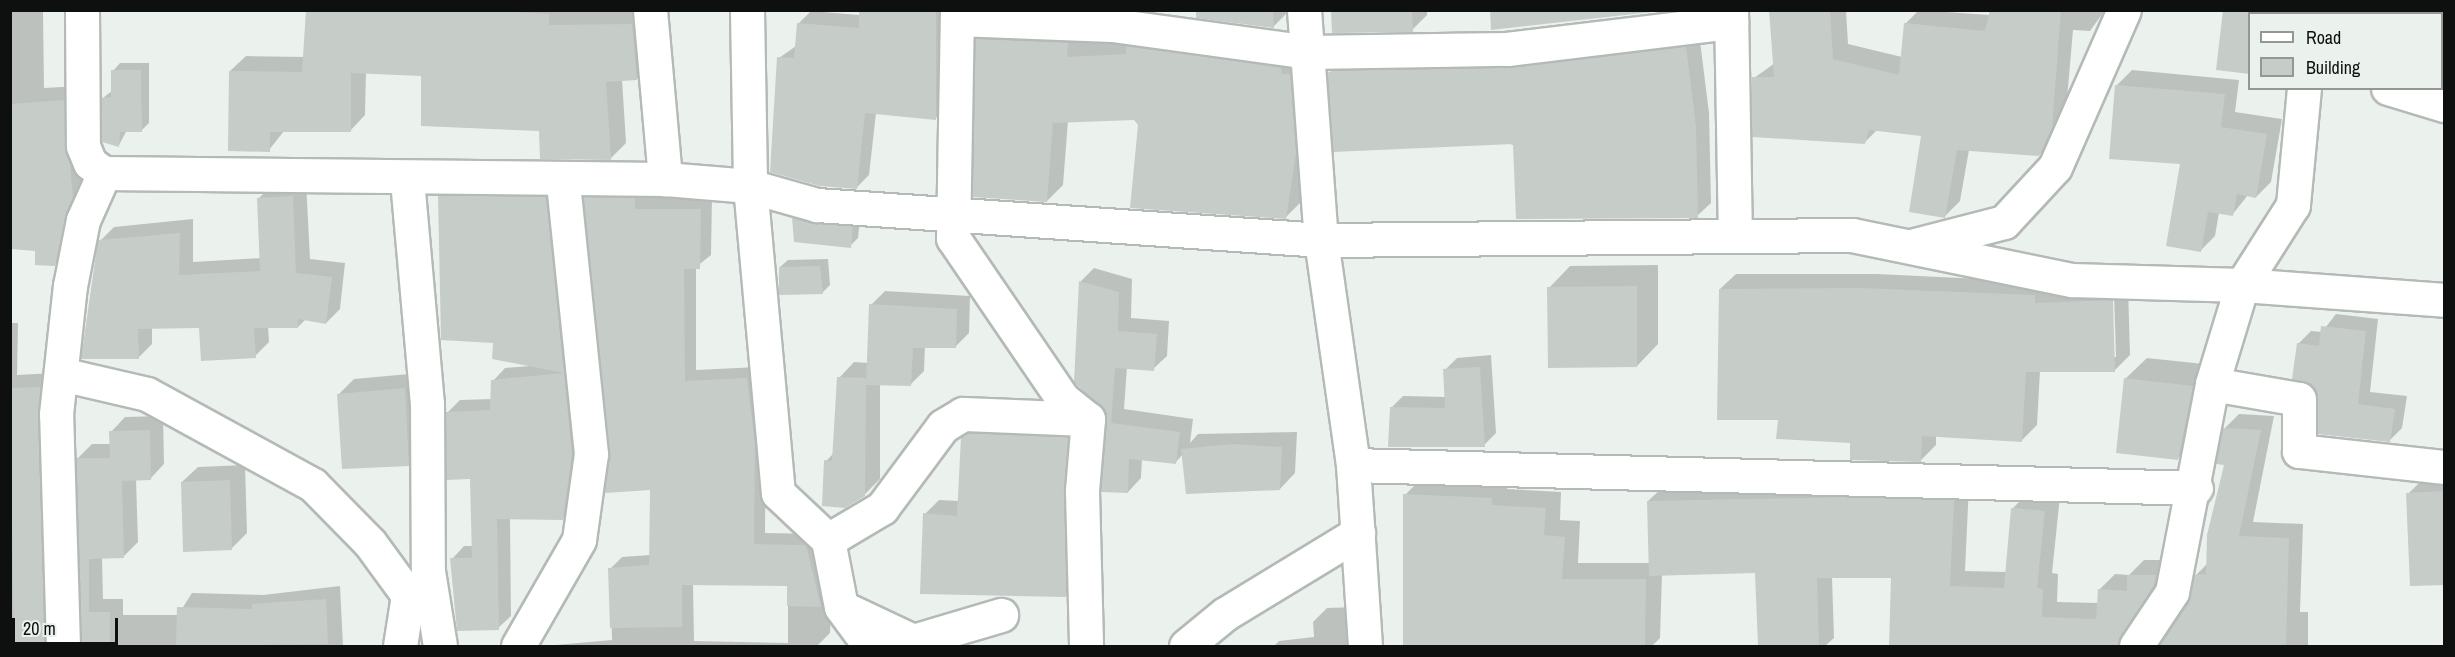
<!DOCTYPE html>
<html>
<head>
<meta charset="utf-8">
<style>
  body { margin:0 }
  #map { position:relative; width:2455px; height:657px; overflow:hidden; background:#ebf2ee; font-family:"Archivo Narrow",sans-serif }
  div>[style] { position:absolute }
  [style*='--x'] { left:calc(var(--x)*1px); top:calc(var(--y)*1px); width:calc(var(--w)*1px); rotate:calc(var(--a)*1deg) }
  .shadow>* { inset:0; background:#0003 }
  .building>* { inset:0; background:#c6ccc8 }
  .roads { filter:drop-shadow(2px 0 #b4bab6) drop-shadow(-2px 0 #b4bab6) drop-shadow(0 2px #b4bab6) drop-shadow(0 -2px #b4bab6) }
  .minor>* { height:33px; margin:-16.5px; padding:0 16.5px; transform-origin:16.5px; border-radius:16.5px; background:#fff }
  span { translate:-50% -50%; white-space:nowrap; text-align:center; line-height:1.15; -webkit-text-stroke:6px #ebf2ee; paint-order:stroke }
  .frame { position:absolute; inset:0; border:12px solid #0e100f; pointer-events:none }
  .legend { position:absolute; left:2248px; top:12px; width:195px; height:78px; box-sizing:border-box; background:#ebf2ee; border:2px solid #939895; margin:0; padding:8px 10px; list-style:none; font-size:18px; color:#0e100f }
  .legend li { display:flex; align-items:center; gap:12px; height:30px }
  .legend b { width:30px; border:2px solid #939895 }
  .scale { position:absolute; left:12px; top:618px; width:106px; height:27px; box-sizing:border-box; border:3px solid #0e100f; border-top:0; padding-left:8px; font-size:18px; line-height:21px; white-space:nowrap; color:#0e100f; -webkit-text-stroke:4px #ebf2ee; paint-order:stroke }
</style>
</head>
<body>
<div id="map">
  <div class="shadow">
    <div style="clip-path:polygon(10px 10px,43px 10px,44px 88px,79px 86px,87px 181px,70px 249px,54px 264px,10px 224px)"></div>
    <div style="clip-path:polygon(307px 10px,647px 10px,652px 63px,637px 79px,622px 79px,626px 143px,611px 158px,423px 75px,366px 72px,365px 115px,350px 131px,284px 131px,269px 150px,230px 71px,246px 56px,305px 57px)"></div>
    <div style="clip-path:polygon(860px 10px,951px 10px,948px 106px,936px 118px,876px 113px,869px 175px,857px 187px,779px 58px,796px 46px,798px 24px,811px 11px,859px 15px)"></div>
    <div style="clip-path:polygon(1197px 10px,1286px 10px,1286px 14px,1273px 27px)"></div>
    <div style="clip-path:polygon(1334px 10px,1427px 10px,1427px 15px,1412px 30px)"></div>
    <div style="clip-path:polygon(1771px 10px,1846px 10px,1848px 44px,1902px 57px,1905px 24px,1919px 10px,1989px 15px,1990px 10px,2105px 10px,2090px 31px,2073px 30px,2066px 111px,2054px 139px,2039px 155px,1969px 150px,1960px 201px,1945px 216px,1923px 134px,1878px 129px,1865px 142px,1754px 78px,1775px 63px)"></div>
    <div style="clip-path:polygon(2224px 10px,2280px 10px,2279px 14px)"></div>
    <div style="clip-path:polygon(2434px 10px,2444px 10px,2444px 61px,2442px 14px)"></div>
    <div style="clip-path:polygon(993px 23px,1083px 28px,1082px 41px,1135px 39px,1296px 52px,1302px 201px,1286px 217px,1134px 118px,1068px 121px,1063px 185px,1047px 201px,977px 39px)"></div>
    <div style="clip-path:polygon(1699px 33px,1709px 113px,1711px 203px,1697px 216px,1329px 74px,1343px 60px)"></div>
    <div style="clip-path:polygon(120px 63px,149px 63px,149px 123px,141px 131px,127px 130px,119px 145px,103px 98px,113px 90px,113px 71px)"></div>
    <div style="clip-path:polygon(2132px 70px,2239px 80px,2235px 112px,2282px 119px,2271px 182px,2256px 197px,2248px 195px,2232px 215px,2219px 212px,2215px 236px,2200px 251px,2181px 163px,2117px 85px)"></div>
    <div style="clip-path:polygon(306px 182px,310px 259px,345px 263px,340px 309px,326px 323px,306px 319px,298px 327px,268px 326px,269px 342px,255px 356px,201px 326px,152px 327px,152px 344px,138px 358px,100px 241px,114px 227px,193px 219px,193px 262px,261px 258px,259px 198px,273px 184px)"></div>
    <div style="clip-path:polygon(453px 183px,559px 183px,577px 358px,575px 506px,562px 519px,510px 518px,511px 616px,498px 628px,452px 559px,464px 546px,473px 546px,472px 478px,447px 413px,460px 400px,492px 399px,493px 381px,505px 368px,530px 366px,494px 342px,439px 197px)"></div>
    <div style="clip-path:polygon(evenodd,597px 186px,646px 186px,646px 198px,712px 198px,711px 255px,696px 267px,696px 370px,758px 367px,766px 432px,765px 533px,818px 534px,832px 591px,830px 633px,817px 646px,544px 646px,612px 640px,610px 569px,622px 557px,650px 555px,651px 489px,611px 452px,585px 197px,597px 186px,693px 583px,788px 585px,788px 643px,694px 641px,693px 583px)"></div>
    <div style="clip-path:polygon(802px 210px,860px 219px,858px 238px,850px 246px,794px 218px)"></div>
    <div style="clip-path:polygon(828px 259px,830px 285px,822px 293px,780px 267px,788px 260px)"></div>
    <div style="clip-path:polygon(1658px 265px,1658px 344px,1637px 366px,1549px 288px,1570px 266px)"></div>
    <div style="clip-path:polygon(1094px 268px,1132px 279px,1131px 318px,1169px 321px,1167px 356px,1153px 369px,1127px 367px,1124px 409px,1193px 419px,1190px 443px,1198px 434px,1297px 432px,1295px 473px,1280px 489px,1183px 454px,1175px 463px,1142px 459px,1141px 478px,1128px 492px,1107px 412px,1076px 382px,1081px 281px)"></div>
    <div style="clip-path:polygon(evenodd,1736px 274px,1877px 274px,2128px 286px,2130px 355px,2115px 370px,2040px 371px,2037px 425px,2021px 441px,1936px 436px,1936px 445px,1921px 460px,1780px 418px,1720px 289px,1736px 274px,2111px 293px,2114px 293px,2116px 357px,2113px 357px,2111px 293px)"></div>
    <div style="clip-path:polygon(885px 291px,970px 296px,969px 333px,955px 347px,925px 346px,924px 371px,910px 385px,880px 384px,880px 479px,864px 495px,826px 461px,834px 453px,839px 378px,854px 362px,868px 363px,871px 305px)"></div>
    <div style="clip-path:polygon(2336px 314px,2378px 319px,2370px 392px,2407px 396px,2402px 428px,2389px 441px,2317px 390px,2298px 344px,2311px 331px,2322px 332px)"></div>
    <div style="clip-path:polygon(10px 323px,18px 323px,17px 375px,54px 373px,67px 646px,10px 646px)"></div>
    <div style="clip-path:polygon(1491px 355px,1496px 433px,1484px 445px,1391px 408px,1403px 396px,1446px 397px,1445px 370px,1457px 358px)"></div>
    <div style="clip-path:polygon(2147px 358px,2213px 365px,2199px 437px,2178px 458px,2125px 379px)"></div>
    <div style="clip-path:polygon(420px 373px,423px 449px,408px 465px,339px 394px,354px 379px)"></div>
    <div style="clip-path:polygon(2239px 414px,2274px 416px,2253px 522px,2303px 524px,2300px 612px,2308px 612px,2308px 646px,2158px 646px,2189px 603px,2196px 575px,2207px 564px,2226px 464px,2224px 429px)"></div>
    <div style="clip-path:polygon(163px 416px,164px 464px,150px 479px,136px 479px,138px 542px,124px 556px,102px 557px,103px 599px,123px 599px,123px 615px,178px 615px,192px 593px,263px 595px,340px 586px,343px 646px,83px 646px,78px 458px,92px 444px,111px 444px,111px 432px,125px 417px)"></div>
    <div style="clip-path:polygon(977px 423px,1081px 423px,1080px 581px,1065px 595px,925px 514px,939px 500px,959px 501px,963px 438px)"></div>
    <div style="clip-path:polygon(245px 465px,247px 533px,231px 549px,182px 482px,198px 467px)"></div>
    <div style="clip-path:polygon(2444px 478px,2444px 581px,2408px 494px,2422px 480px)"></div>
    <div style="clip-path:polygon(1421px 479px,1508px 482px,1507px 489px,1561px 492px,1560px 520px,1580px 521px,1578px 563px,1650px 563px,1648px 501px,1664px 486px,1969px 485px,1965px 571px,2007px 572px,2012px 509px,2028px 493px,2060px 496px,2052px 573px,2058px 574px,2057px 602px,2098px 603px,2099px 590px,2115px 574px,2129px 575px,2144px 560px,2170px 560px,2135px 619px,2138px 646px,1891px 646px,1892px 577px,1832px 577px,1834px 638px,1825px 646px,1759px 646px,1757px 571px,1662px 574px,1660px 638px,1652px 646px,1405px 646px,1405px 495px)"></div>
    <div style="clip-path:polygon(1356px 607px,1359px 646px,1274px 646px,1279px 641px,1314px 637px,1313px 622px,1327px 608px)"></div>
  </div>
  <div class="building">
    <div style="clip-path:polygon(306px 10px,483px 10px,549px 14px,549px 25px,632px 24px,637px 80px,606px 82px,611px 160px,540px 159px,539px 131px,421px 126px,421px 76px,351px 73px,351px 132px,270px 132px,270px 152px,228px 151px,229px 71px,302px 72px)"></div>
    <div style="clip-path:polygon(859px 10px,936px 10px,936px 120px,865px 113px,857px 189px,820px 186px,770px 172px,777px 57px,794px 58px,797px 23px,859px 28px)"></div>
    <div style="clip-path:polygon(1196px 10px,1273px 10px,1274px 28px,1196px 18px)"></div>
    <div style="clip-path:polygon(1331px 10px,1412px 10px,1413px 32px,1332px 33px)"></div>
    <div style="clip-path:polygon(1490px 10px,1670px 10px,1491px 30px)"></div>
    <div style="clip-path:polygon(1769px 10px,1830px 10px,1833px 59px,1899px 75px,1904px 23px,1985px 31px,1990px 10px,2061px 10px,2052px 128px,2039px 156px,1957px 150px,1945px 218px,1909px 212px,1921px 136px,1869px 130px,1865px 144px,1752px 137px,1752px 77px,1774px 77px)"></div>
    <div style="clip-path:polygon(2223px 10px,2250px 10px,2250px 74px,2216px 70px)"></div>
    <div style="clip-path:polygon(975px 39px,1068px 43px,1067px 57px,1126px 54px,1126px 46px,1281px 67px,1282px 74px,1290px 74px,1296px 153px,1286px 219px,1130px 208px,1138px 125px,1134px 120px,1053px 123px,1047px 202px,972px 197px)"></div>
    <div style="clip-path:polygon(1686px 46px,1696px 127px,1698px 218px,1516px 219px,1513px 144px,1333px 152px,1327px 73px,1334px 70px,1507px 68px)"></div>
    <div style="clip-path:polygon(111px 70px,141px 70px,142px 132px,120px 132px,119px 147px,102px 142px,101px 98px,111px 97px)"></div>
    <div style="clip-path:polygon(2115px 85px,2225px 94px,2221px 127px,2267px 134px,2256px 198px,2237px 194px,2233px 216px,2208px 212px,2201px 252px,2166px 246px,2180px 164px,2109px 159px)"></div>
    <div style="clip-path:polygon(64px 100px,73px 197px,55px 266px,35px 265px,35px 251px,11px 249px,10px 104px)"></div>
    <div style="clip-path:polygon(293px 196px,296px 273px,332px 277px,326px 324px,298px 319px,298px 328px,254px 328px,256px 358px,201px 361px,199px 328px,138px 329px,139px 359px,81px 359px,98px 240px,180px 233px,179px 275px,260px 271px,257px 198px)"></div>
    <div style="clip-path:polygon(438px 196px,546px 196px,564px 373px,492px 359px,493px 343px,441px 340px)"></div>
    <div style="clip-path:polygon(583px 197px,635px 197px,635px 209px,701px 209px,700px 269px,684px 269px,685px 381px,747px 378px,755px 445px,754px 544px,806px 545px,821px 607px,787px 606px,787px 586px,682px 585px,682px 627px,610px 628px,608px 568px,649px 565px,650px 490px,605px 493px,610px 452px)"></div>
    <div style="clip-path:polygon(792px 217px,853px 226px,851px 248px,794px 242px)"></div>
    <div style="clip-path:polygon(820px 266px,823px 294px,779px 295px,779px 267px)"></div>
    <div style="clip-path:polygon(1079px 281px,1119px 292px,1118px 331px,1157px 334px,1154px 371px,1115px 368px,1111px 423px,1180px 432px,1176px 464px,1129px 459px,1128px 493px,1101px 492px,1105px 412px,1074px 382px)"></div>
    <div style="clip-path:polygon(1637px 286px,1637px 367px,1548px 368px,1547px 287px)"></div>
    <div style="clip-path:polygon(1861px 288px,2035px 295px,2035px 303px,2113px 300px,2115px 372px,2026px 372px,2022px 442px,1922px 436px,1921px 462px,1850px 460px,1850px 443px,1776px 439px,1778px 420px,1717px 420px,1719px 289px)"></div>
    <div style="clip-path:polygon(869px 304px,957px 309px,956px 348px,913px 348px,911px 386px,866px 385px)"></div>
    <div style="clip-path:polygon(2321px 326px,2366px 331px,2358px 404px,2395px 409px,2390px 442px,2318px 434px,2316px 391px,2292px 379px,2297px 343px,2319px 346px)"></div>
    <div style="clip-path:polygon(1480px 367px,1485px 447px,1388px 447px,1390px 407px,1445px 408px,1443px 369px)"></div>
    <div style="clip-path:polygon(564px 373px,572px 454px,563px 520px,497px 519px,499px 630px,457px 631px,450px 558px,472px 558px,470px 479px,446px 480px,446px 412px,490px 410px,491px 380px)"></div>
    <div style="clip-path:polygon(837px 377px,866px 378px,865px 496px,845px 508px,822px 506px,824px 460px,832px 461px)"></div>
    <div style="clip-path:polygon(2124px 378px,2193px 386px,2178px 460px,2116px 453px)"></div>
    <div style="clip-path:polygon(40px 387px,44px 646px,14px 646px,10px 388px)"></div>
    <div style="clip-path:polygon(405px 388px,409px 466px,342px 469px,337px 394px)"></div>
    <div style="clip-path:polygon(2223px 428px,2261px 430px,2239px 536px,2289px 538px,2286px 646px,2158px 646px,2188px 602px,2194px 575px,2206px 574px,2207px 535px,2224px 465px,2216px 464px)"></div>
    <div style="clip-path:polygon(150px 430px,151px 480px,122px 481px,124px 558px,89px 559px,89px 612px,110px 612px,110px 646px,82px 646px,76px 458px,110px 458px,109px 431px)"></div>
    <div style="clip-path:polygon(968px 433px,1068px 437px,1066px 597px,920px 594px,923px 513px,957px 516px,961px 437px)"></div>
    <div style="clip-path:polygon(1233px 444px,1282px 447px,1280px 490px,1186px 494px,1181px 449px)"></div>
    <div style="clip-path:polygon(230px 480px,232px 550px,183px 552px,181px 482px)"></div>
    <div style="clip-path:polygon(2443px 491px,2445px 585px,2410px 586px,2406px 493px)"></div>
    <div style="clip-path:polygon(1403px 494px,1492px 498px,1492px 505px,1546px 508px,1544px 535px,1565px 537px,1562px 579px,1646px 579px,1645px 646px,1403px 646px)"></div>
    <div style="clip-path:polygon(1849px 497px,1954px 500px,1950px 586px,2004px 588px,2011px 508px,2045px 511px,2037px 588px,2043px 589px,2042px 617px,2096px 619px,2098px 589px,2127px 591px,2127px 575px,2156px 575px,2154px 585px,2118px 646px,1889px 646px,1891px 578px,1817px 578px,1819px 646px,1758px 646px,1755px 573px,1649px 576px,1647px 501px)"></div>
    <div style="clip-path:polygon(326px 599px,328px 644px,176px 646px,177px 607px,252px 609px,252px 604px)"></div>
  </div>
  <div class="roads">
    <div class="minor">
      <div style="--x:82;--y:10;--w:136;--a:89.6"></div>
      <div style="--x:83;--y:146;--w:18;--a:68"></div>
      <div style="--x:90;--y:163;--w:17;--a:36"></div>
      <div style="--x:104;--y:173;--w:561;--a:0.61"></div>
      <div style="--x:665;--y:179;--w:85;--a:4.7"></div>
      <div style="--x:750;--y:186;--w:70;--a:15.8"></div>
      <div style="--x:817;--y:205;--w:505;--a:3.97"></div>
      <div style="--x:1321;--y:240;--w:531;--a:-0.54"></div>
      <div style="--x:1852;--y:235;--w:225;--a:11.6"></div>
      <div style="--x:2072;--y:280;--w:170;--a:1.7"></div>
      <div style="--x:2242;--y:285;--w:103;--a:106.9"></div>
      <div style="--x:2212;--y:384;--w:88;--a:9.8"></div>
      <div style="--x:2299;--y:399;--w:52;--a:90"></div>
      <div style="--x:2299;--y:451;--w:146;--a:6.3"></div>
      <div style="--x:650;--y:10;--w:170;--a:84.9"></div>
      <div style="--x:747;--y:10;--w:176;--a:89"></div>
      <div style="--x:750;--y:186;--w:308;--a:84.8"></div>
      <div style="--x:778;--y:493;--w:69;--a:43.2"></div>
      <div style="--x:828;--y:540;--w:68;--a:79"></div>
      <div style="--x:841;--y:607;--w:49;--a:53.4"></div>
      <div style="--x:957;--y:10;--w:228;--a:91"></div>
      <div style="--x:953;--y:238;--w:195;--a:55.7"></div>
      <div style="--x:1063;--y:399;--w:32;--a:39"></div>
      <div style="--x:1088;--y:419;--w:72;--a:94.8"></div>
      <div style="--x:1082;--y:491;--w:155;--a:88.5"></div>
      <div style="--x:1304;--y:10;--w:231;--a:85.8"></div>
      <div style="--x:1321;--y:240;--w:227;--a:81.9"></div>
      <div style="--x:1353;--y:465;--w:181;--a:86.2"></div>
      <div style="--x:1731;--y:10;--w:225;--a:89"></div>
      <div style="--x:2315;--y:10;--w:5;--a:53"></div>
      <div style="--x:957;--y:19;--w:155;--a:2.2"></div>
      <div style="--x:1112;--y:25;--w:198;--a:7.8"></div>
      <div style="--x:1308;--y:52;--w:199;--a:-0.9"></div>
      <div style="--x:1507;--y:49;--w:226;--a:-6.9"></div>
      <div style="--x:2304;--y:88;--w:118;--a:95.4"></div>
      <div style="--x:2293;--y:205;--w:95;--a:122.5"></div>
      <div style="--x:2242;--y:285;--w:203;--a:4.2"></div>
      <div style="--x:2388;--y:88;--w:59;--a:16.9"></div>
      <div style="--x:407;--y:180;--w:225;--a:84.9"></div>
      <div style="--x:427;--y:404;--w:167;--a:89.7"></div>
      <div style="--x:428;--y:571;--w:76;--a:80.9"></div>
      <div style="--x:1915;--y:245;--w:92;--a:-14.5"></div>
      <div style="--x:2004;--y:222;--w:75;--a:-47.2"></div>
      <div style="--x:2055;--y:167;--w:171;--a:-66.3"></div>
      <div style="--x:61;--y:374;--w:88;--a:13.1"></div>
      <div style="--x:147;--y:394;--w:189;--a:28.7"></div>
      <div style="--x:313;--y:485;--w:81;--a:45.5"></div>
      <div style="--x:370;--y:543;--w:64;--a:53.8"></div>
      <div style="--x:408;--y:595;--w:52;--a:98.9"></div>
      <div style="--x:1353;--y:465;--w:843;--a:1.56"></div>
      <div style="--x:828;--y:540;--w:63;--a:-30.7"></div>
      <div style="--x:882;--y:508;--w:102;--a:-53.4"></div>
      <div style="--x:943;--y:426;--w:23;--a:-31"></div>
      <div style="--x:963;--y:414;--w:125;--a:2.3"></div>
      <div style="--x:845;--y:609;--w:75;--a:25.2"></div>
      <div style="--x:913;--y:641;--w:92;--a:-16.5"></div>
      <div style="--x:63;--y:646;--w:232;--a:-91.7"></div>
      <div style="--x:56;--y:414;--w:129;--a:-83.8"></div>
      <div style="--x:70;--y:286;--w:67;--a:-78.9"></div>
      <div style="--x:83;--y:220;--w:51;--a:-65.9"></div>
      <div style="--x:518;--y:646;--w:122;--a:-60.1"></div>
      <div style="--x:579;--y:540;--w:87;--a:-82.1"></div>
      <div style="--x:591;--y:454;--w:273;--a:-95.9"></div>
      <div style="--x:1186;--y:646;--w:50;--a:-39.4"></div>
      <div style="--x:1225;--y:614;--w:156;--a:-31.3"></div>
      <div style="--x:2136;--y:646;--w:65;--a:-56.3"></div>
      <div style="--x:2172;--y:592;--w:212;--a:-79.1"></div>
    </div>
  </div>
  <div class="frame"></div>
  <ul class="legend">
  <li><b style="height:8px;background:#fff"></b>Road</li>
  <li><b style="height:16px;background:#c6ccc8"></b>Building</li>
  </ul>
  <div class="scale">20 m</div>
</div>
</body>
</html>
